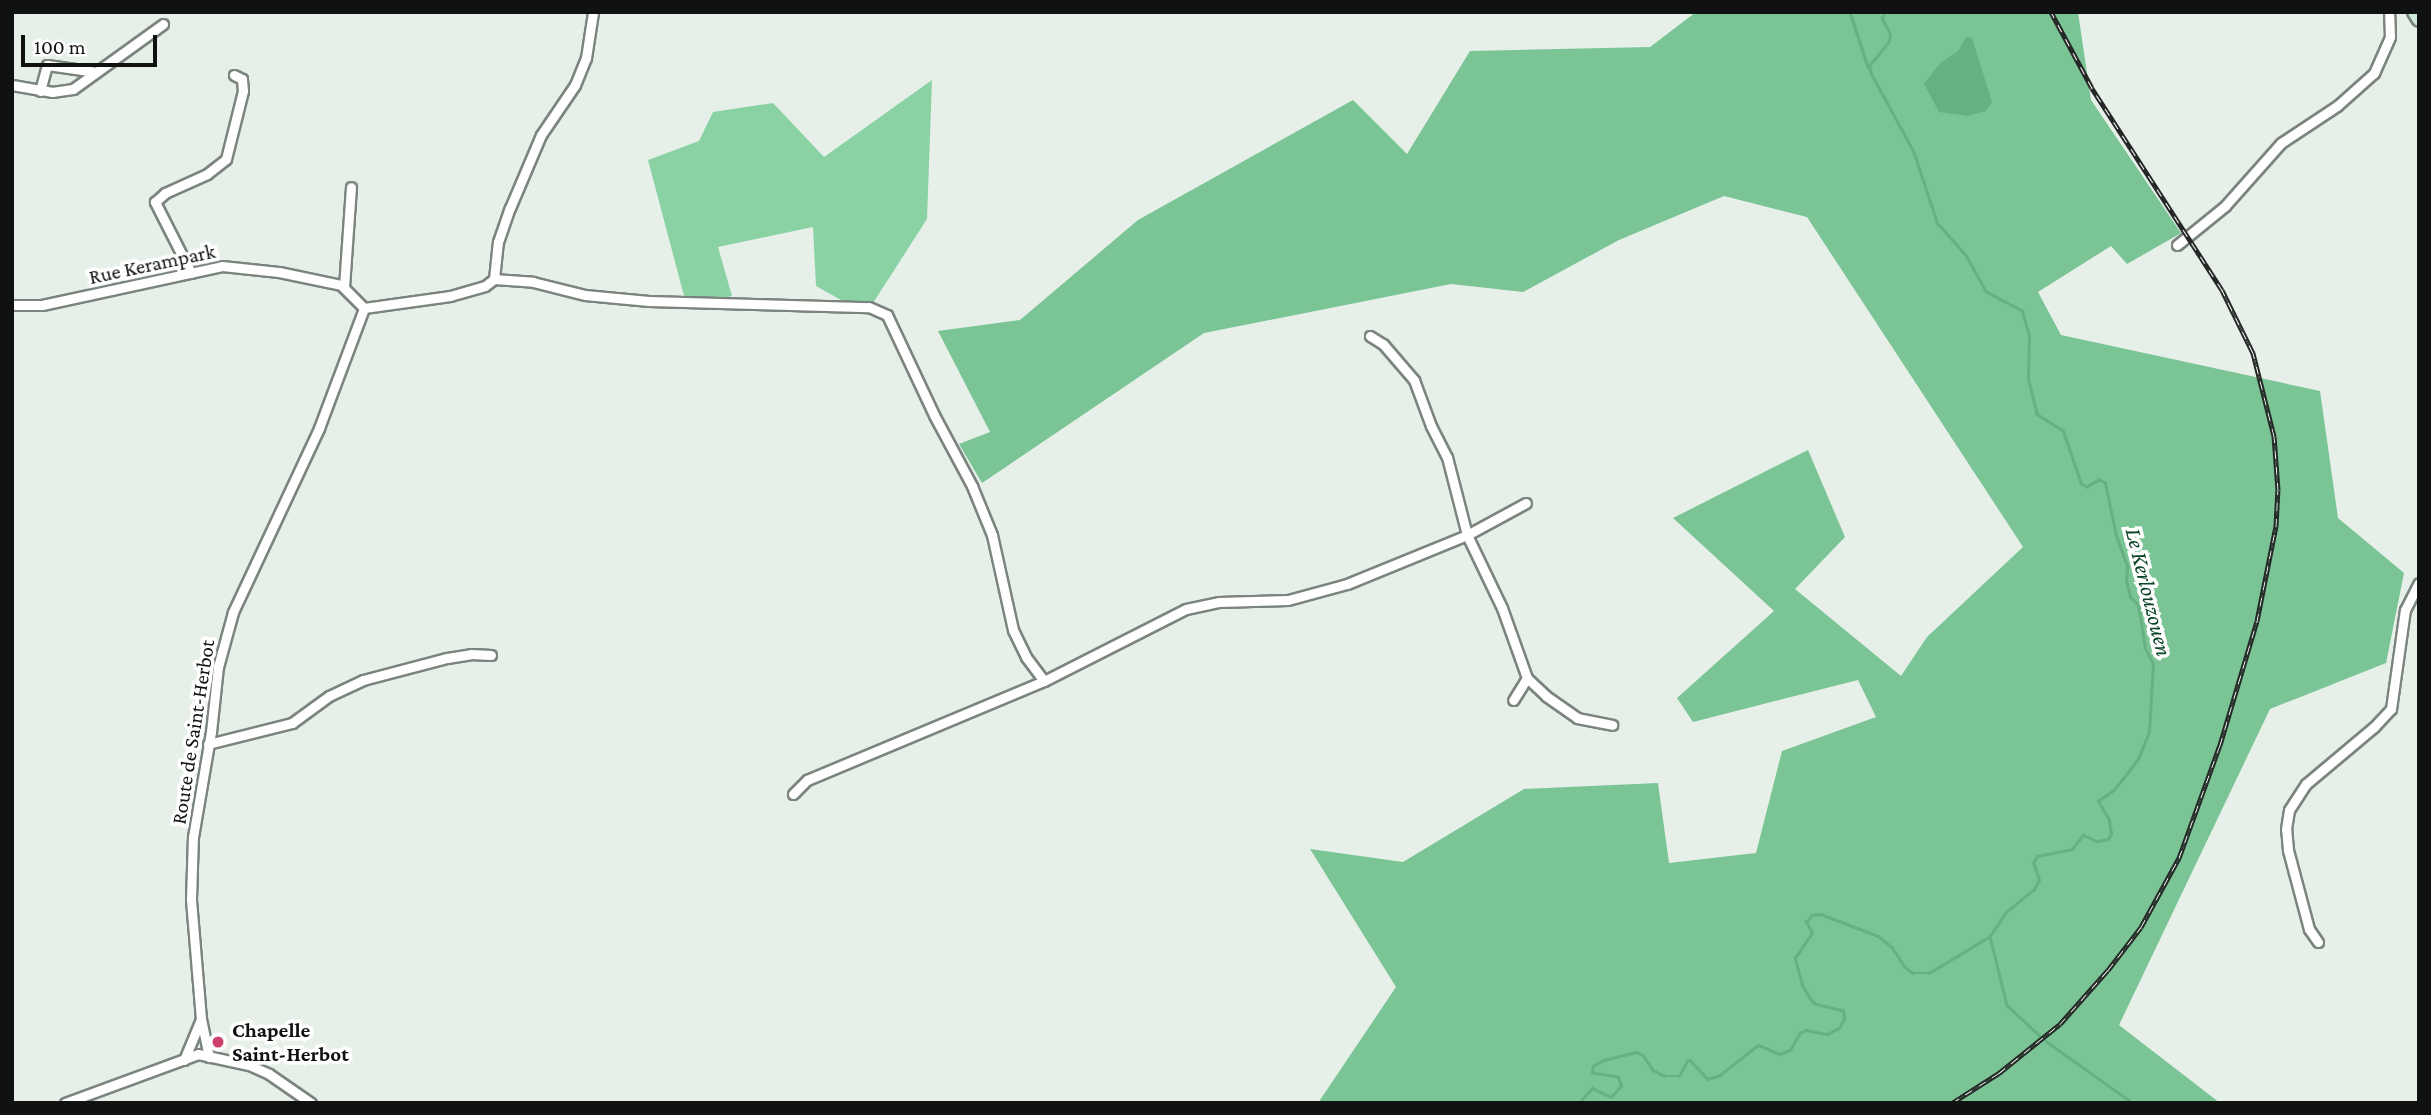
<!DOCTYPE html>
<html>
<head>
<meta charset="utf-8">
<style>
  body { margin:0 }
  #map { position:relative; width:2431px; height:1115px; overflow:hidden; background:#e6f0e9; font-family:"Crimson Pro",serif }
  div>[style] { position:absolute }
  [style*='--x'] { left:calc(var(--x)*1px); top:calc(var(--y)*1px); width:calc(var(--w)*1px); rotate:calc(var(--a)*1deg) }
  .green>* { inset:0; background:#8ad1a4 }
  .forest>* { inset:0; background:#7ac496 }
  .water>* { inset:0; background:#67b082 }
  .stream>* { height:2.5px; margin:-1.25px; padding:0 1.25px; transform-origin:1.25px; border-radius:1.25px; background:#67b082 }
  .roads { filter:drop-shadow(2px 0 #7b847e) drop-shadow(-2px 0 #7b847e) drop-shadow(0 2px #7b847e) drop-shadow(0 -2px #7b847e) }
  .street>* { height:9px; margin:-4.5px; padding:0 4.5px; transform-origin:4.5px; border-radius:4.5px; background:#fff }
  .secondary>* { height:12px; margin:-6px; padding:0 6px; transform-origin:6px; border-radius:6px; background:#ceebda }
  .rail>* { height:5px; margin-top:-2.5px; transform-origin:0; background:repeating-linear-gradient(90deg,#fff 0 8px,#252826 0 16px); box-sizing:border-box; border-block:2px solid #252826 }
  .dots>* { width:19px; height:19px; translate:-50% -50%; box-sizing:border-box; border:4px solid #fff; border-radius:50% }
  span { translate:-50% -50%; white-space:nowrap; text-align:center; line-height:1.15; -webkit-text-stroke:7px #fff; paint-order:stroke }
  .street-label { font-size:21px; color:#0f1210 }
  .poi-label { font-size:21px; color:#0f1210; font-weight:700 }
  .left { translate:0 -50%; text-align:left }
  .water-label { font-size:23px; color:#094427; font-style:italic }
  .frame { position:absolute; inset:0; border:14px solid #0f1210; pointer-events:none }
  .scale { position:absolute; left:21px; top:35px; width:136px; height:32px; box-sizing:border-box; border:4px solid #0f1210; border-top:0; padding-left:9px; font-size:21px; line-height:24px; white-space:nowrap; color:#0f1210; -webkit-text-stroke:5px #fff; paint-order:stroke }
</style>
</head>
<body>
<div id="map">
  <div class="green">
    <div style="clip-path:polygon(932px 80px,927px 219px,866px 314px,816px 286px,813px 227px,718px 247px,732px 296px,687px 307px,648px 160px,699px 141px,713px 112px,773px 103px,824px 157px)"></div>
  </div>
  <div class="forest">
    <div style="clip-path:polygon(1696px 12px,2078px 12px,2091px 100px,2181px 233px,2127px 264px,2111px 246px,2038px 292px,2061px 335px,2320px 391px,2338px 518px,2404px 573px,2386px 663px,2270px 709px,2119px 1025px,2220px 1103px,1318px 1103px,1396px 987px,1310px 849px,1403px 862px,1524px 789px,1658px 783px,1669px 863px,1756px 853px,1782px 751px,1876px 717px,1858px 680px,1693px 722px,1677px 698px,1774px 611px,1673px 518px,1808px 450px,1845px 537px,1795px 589px,1901px 676px,1927px 637px,2023px 547px,1807px 217px,1724px 196px,1619px 240px,1523px 292px,1451px 284px,1204px 333px,982px 483px,959px 444px,990px 432px,938px 331px,1020px 320px,1138px 220px,1353px 100px,1407px 154px,1470px 51px,1650px 47px)"></div>
  </div>
  <div class="water">
    <div style="clip-path:polygon(1967px 36px,1972px 38px,1992px 102px,1986px 111px,1968px 116px,1939px 112px,1924px 84px,1940px 63px,1958px 51px)"></div>
  </div>
  <div class="stream">
    <div style="--x:1850;--y:12;--w:58;--a:71.9"></div>
    <div style="--x:1990;--y:936;--w:71;--a:76.2"></div>
    <div style="--x:2007;--y:1005;--w:44;--a:43.2"></div>
    <div style="--x:2046;--y:1041;--w:107;--a:35.5"></div>
    <div style="--x:1579;--y:1103;--w:20;--a:-49"></div>
    <div style="--x:1592;--y:1088;--w:21;--a:25"></div>
    <div style="--x:1611;--y:1097;--w:15;--a:-48"></div>
    <div style="--x:1621;--y:1086;--w:9;--a:-108"></div>
    <div style="--x:1618;--y:1077;--w:26;--a:-171"></div>
    <div style="--x:1592;--y:1073;--w:7;--a:-82"></div>
    <div style="--x:1593;--y:1066;--w:13;--a:-29"></div>
    <div style="--x:1604;--y:1060;--w:33;--a:-14"></div>
    <div style="--x:1636;--y:1052;--w:8;--a:23"></div>
    <div style="--x:1643;--y:1055;--w:18;--a:56"></div>
    <div style="--x:1653;--y:1070;--w:13;--a:27"></div>
    <div style="--x:1665;--y:1076;--w:14;--a:0"></div>
    <div style="--x:1679;--y:1076;--w:17;--a:-62"></div>
    <div style="--x:1687;--y:1061;--w:3;--a:-18"></div>
    <div style="--x:1690;--y:1060;--w:26;--a:47"></div>
    <div style="--x:1708;--y:1079;--w:13;--a:-18"></div>
    <div style="--x:1720;--y:1075;--w:48;--a:-38.3"></div>
    <div style="--x:1758;--y:1045;--w:23;--a:23"></div>
    <div style="--x:1779;--y:1054;--w:12;--a:-20"></div>
    <div style="--x:1790;--y:1050;--w:20;--a:-60"></div>
    <div style="--x:1800;--y:1033;--w:7;--a:-27"></div>
    <div style="--x:1806;--y:1030;--w:21;--a:11"></div>
    <div style="--x:1827;--y:1034;--w:13;--a:-27"></div>
    <div style="--x:1839;--y:1028;--w:10;--a:-61"></div>
    <div style="--x:1844;--y:1019;--w:8;--a:-97"></div>
    <div style="--x:1843;--y:1011;--w:29;--a:-166"></div>
    <div style="--x:1815;--y:1004;--w:7;--a:-135"></div>
    <div style="--x:1810;--y:999;--w:16;--a:-120"></div>
    <div style="--x:1802;--y:985;--w:28;--a:-105"></div>
    <div style="--x:1795;--y:958;--w:30;--a:-56"></div>
    <div style="--x:1812;--y:933;--w:13;--a:-119"></div>
    <div style="--x:1806;--y:922;--w:9;--a:-49"></div>
    <div style="--x:1812;--y:915;--w:9;--a:-6"></div>
    <div style="--x:1821;--y:914;--w:61;--a:21.1"></div>
    <div style="--x:1878;--y:936;--w:18;--a:38"></div>
    <div style="--x:1892;--y:947;--w:24;--a:57"></div>
    <div style="--x:1905;--y:967;--w:10;--a:37"></div>
    <div style="--x:1913;--y:973;--w:16;--a:0"></div>
    <div style="--x:1929;--y:973;--w:71;--a:-31.2"></div>
    <div style="--x:1990;--y:936;--w:29;--a:-56"></div>
    <div style="--x:2006;--y:912;--w:36;--a:-39"></div>
    <div style="--x:2034;--y:889;--w:10;--a:-61"></div>
    <div style="--x:2039;--y:880;--w:18;--a:-109"></div>
    <div style="--x:2033;--y:863;--w:8;--a:-60"></div>
    <div style="--x:2037;--y:856;--w:36;--a:-11"></div>
    <div style="--x:2072;--y:849;--w:18;--a:-52"></div>
    <div style="--x:2083;--y:835;--w:15;--a:23"></div>
    <div style="--x:2097;--y:841;--w:11;--a:-10"></div>
    <div style="--x:2108;--y:839;--w:6;--a:-59"></div>
    <div style="--x:2111;--y:834;--w:14;--a:-98"></div>
    <div style="--x:2109;--y:820;--w:22;--a:-120"></div>
    <div style="--x:2098;--y:801;--w:19;--a:-35"></div>
    <div style="--x:2114;--y:790;--w:39;--a:-52"></div>
    <div style="--x:2138;--y:759;--w:29;--a:-68"></div>
    <div style="--x:2149;--y:732;--w:68;--a:-86.6"></div>
    <div style="--x:2153;--y:664;--w:18;--a:-117"></div>
    <div style="--x:2145;--y:648;--w:44;--a:-99.2"></div>
    <div style="--x:2138;--y:605;--w:11;--a:-135"></div>
    <div style="--x:2130;--y:597;--w:16;--a:-104"></div>
    <div style="--x:2126;--y:581;--w:15;--a:-86"></div>
    <div style="--x:2127;--y:566;--w:32;--a:-110"></div>
    <div style="--x:2116;--y:536;--w:54;--a:-101.7"></div>
    <div style="--x:2105;--y:483;--w:7;--a:-153"></div>
    <div style="--x:2099;--y:480;--w:14;--a:150"></div>
    <div style="--x:2087;--y:487;--w:7;--a:-153"></div>
    <div style="--x:2081;--y:484;--w:56;--a:-108.8"></div>
    <div style="--x:2063;--y:431;--w:31;--a:-148"></div>
    <div style="--x:2037;--y:415;--w:36;--a:-104"></div>
    <div style="--x:2028;--y:380;--w:44;--a:-88.7"></div>
    <div style="--x:2029;--y:336;--w:26;--a:-106"></div>
    <div style="--x:2022;--y:311;--w:41;--a:-152.2"></div>
    <div style="--x:1986;--y:292;--w:41;--a:-119.1"></div>
    <div style="--x:1966;--y:256;--w:44;--a:-131.3"></div>
    <div style="--x:1937;--y:223;--w:76;--a:-108.4"></div>
    <div style="--x:1913;--y:151;--w:88;--a:-118.6"></div>
    <div style="--x:1871;--y:74;--w:8;--a:-104"></div>
    <div style="--x:1869;--y:66;--w:32;--a:-51"></div>
    <div style="--x:1889;--y:41;--w:7;--a:-82"></div>
    <div style="--x:1890;--y:34;--w:17;--a:-118"></div>
    <div style="--x:1882;--y:19;--w:7;--a:-74"></div>
  </div>
  <div class="roads">
    <div class="street">
      <div style="--x:12;--y:85;--w:41;--a:9.9"></div>
      <div style="--x:52;--y:92;--w:21;--a:-8"></div>
      <div style="--x:73;--y:89;--w:111;--a:-35.8"></div>
      <div style="--x:40;--y:91;--w:27;--a:-75"></div>
      <div style="--x:47;--y:65;--w:50;--a:8"></div>
      <div style="--x:2177;--y:245;--w:62;--a:-39.1"></div>
      <div style="--x:2225;--y:206;--w:84;--a:-48.4"></div>
      <div style="--x:2281;--y:143;--w:67;--a:-33.5"></div>
      <div style="--x:2337;--y:106;--w:50;--a:-41.7"></div>
      <div style="--x:2374;--y:73;--w:39;--a:-66"></div>
      <div style="--x:2390;--y:37;--w:25;--a:-92"></div>
      <div style="--x:191;--y:273;--w:80;--a:-116.9"></div>
      <div style="--x:155;--y:202;--w:13;--a:-42"></div>
      <div style="--x:165;--y:193;--w:46;--a:-24.3"></div>
      <div style="--x:207;--y:174;--w:24;--a:-38"></div>
      <div style="--x:226;--y:159;--w:70;--a:-76"></div>
      <div style="--x:243;--y:91;--w:12;--a:-95"></div>
      <div style="--x:242;--y:79;--w:9;--a:-153"></div>
      <div style="--x:494;--y:279;--w:39;--a:4"></div>
      <div style="--x:533;--y:282;--w:54;--a:14"></div>
      <div style="--x:585;--y:295;--w:64;--a:5.4"></div>
      <div style="--x:649;--y:301;--w:220;--a:1.6"></div>
      <div style="--x:869;--y:307;--w:20;--a:24"></div>
      <div style="--x:887;--y:315;--w:110;--a:64.8"></div>
      <div style="--x:934;--y:415;--w:81;--a:61.8"></div>
      <div style="--x:972;--y:486;--w:53;--a:67.8"></div>
      <div style="--x:992;--y:535;--w:97;--a:77.5"></div>
      <div style="--x:1013;--y:630;--w:30;--a:64"></div>
      <div style="--x:1026;--y:657;--w:30;--a:53"></div>
      <div style="--x:1044;--y:681;--w:159;--a:-26.9"></div>
      <div style="--x:1186;--y:609;--w:34;--a:-12"></div>
      <div style="--x:1219;--y:602;--w:69;--a:-1.7"></div>
      <div style="--x:1288;--y:600;--w:61;--a:-15.2"></div>
      <div style="--x:1347;--y:584;--w:130;--a:-22.2"></div>
      <div style="--x:1467;--y:535;--w:67;--a:-28.5"></div>
      <div style="--x:494;--y:279;--w:37;--a:-84"></div>
      <div style="--x:498;--y:242;--w:36;--a:-71"></div>
      <div style="--x:510;--y:208;--w:79;--a:-67"></div>
      <div style="--x:541;--y:135;--w:60;--a:-55.8"></div>
      <div style="--x:575;--y:85;--w:29;--a:-68"></div>
      <div style="--x:586;--y:58;--w:47;--a:-81.3"></div>
      <div style="--x:344;--y:287;--w:100;--a:-86"></div>
      <div style="--x:12;--y:305;--w:30;--a:0"></div>
      <div style="--x:42;--y:305;--w:184;--a:-12.2"></div>
      <div style="--x:222;--y:266;--w:57;--a:6"></div>
      <div style="--x:279;--y:272;--w:63;--a:11.8"></div>
      <div style="--x:341;--y:285;--w:33;--a:45"></div>
      <div style="--x:364;--y:308;--w:87;--a:-7.9"></div>
      <div style="--x:450;--y:296;--w:36;--a:-16"></div>
      <div style="--x:485;--y:286;--w:11;--a:-38"></div>
      <div style="--x:1370;--y:336;--w:15;--a:32"></div>
      <div style="--x:1383;--y:344;--w:48;--a:49.3"></div>
      <div style="--x:1414;--y:380;--w:49;--a:69.7"></div>
      <div style="--x:1431;--y:426;--w:35;--a:63"></div>
      <div style="--x:1447;--y:457;--w:81;--a:75.6"></div>
      <div style="--x:1467;--y:535;--w:81;--a:64.4"></div>
      <div style="--x:1502;--y:608;--w:74;--a:70.3"></div>
      <div style="--x:1527;--y:678;--w:26;--a:122"></div>
      <div style="--x:1527;--y:678;--w:26;--a:43"></div>
      <div style="--x:1546;--y:696;--w:38;--a:35"></div>
      <div style="--x:1577;--y:718;--w:36;--a:11"></div>
      <div style="--x:208;--y:744;--w:87;--a:-14"></div>
      <div style="--x:292;--y:723;--w:46;--a:-36.1"></div>
      <div style="--x:329;--y:696;--w:38;--a:-25"></div>
      <div style="--x:363;--y:680;--w:87;--a:-14.7"></div>
      <div style="--x:447;--y:658;--w:24;--a:-9"></div>
      <div style="--x:471;--y:654;--w:20;--a:3"></div>
      <div style="--x:793;--y:794;--w:20;--a:-45"></div>
      <div style="--x:807;--y:780;--w:257;--a:-22.7"></div>
      <div style="--x:2318;--y:942;--w:16;--a:-125"></div>
      <div style="--x:2309;--y:929;--w:82;--a:-104.9"></div>
      <div style="--x:2288;--y:850;--w:21;--a:-95"></div>
      <div style="--x:2286;--y:829;--w:19;--a:-81"></div>
      <div style="--x:2289;--y:810;--w:31;--a:-57"></div>
      <div style="--x:2306;--y:784;--w:89;--a:-40"></div>
      <div style="--x:2374;--y:727;--w:25;--a:-47"></div>
      <div style="--x:2391;--y:709;--w:100;--a:-82"></div>
      <div style="--x:2405;--y:610;--w:30;--a:-63"></div>
      <div style="--x:201;--y:1019;--w:39;--a:78"></div>
      <div style="--x:184;--y:1060;--w:44;--a:-67.5"></div>
      <div style="--x:201;--y:1019;--w:120;--a:-94.8"></div>
      <div style="--x:191;--y:899;--w:62;--a:-88.2"></div>
      <div style="--x:193;--y:837;--w:107;--a:-80.3"></div>
      <div style="--x:211;--y:732;--w:65;--a:-83.9"></div>
      <div style="--x:218;--y:667;--w:57;--a:-74.7"></div>
      <div style="--x:233;--y:612;--w:203;--a:-64.9"></div>
      <div style="--x:319;--y:428;--w:128;--a:-69.4"></div>
      <div style="--x:65;--y:1103;--w:142;--a:-20.2"></div>
      <div style="--x:198;--y:1054;--w:52;--a:12.2"></div>
      <div style="--x:249;--y:1065;--w:22;--a:24"></div>
      <div style="--x:269;--y:1074;--w:51;--a:34.6"></div>
    </div>
    <div class="secondary">
      <div style="--x:2414;--y:12;--w:9;--a:58"></div>
    </div>
  </div>
  <div class="rail">
    <div style="--x:1952;--y:1103;--w:56;--a:-32.6"></div>
    <div style="--x:1999;--y:1073;--w:78;--a:-38.8"></div>
    <div style="--x:2060;--y:1024;--w:72;--a:-48.4"></div>
    <div style="--x:2108;--y:970;--w:54;--a:-52.5"></div>
    <div style="--x:2141;--y:927;--w:79;--a:-61.2"></div>
    <div style="--x:2179;--y:858;--w:120;--a:-70.1"></div>
    <div style="--x:2220;--y:745;--w:129;--a:-73.4"></div>
    <div style="--x:2257;--y:621;--w:97;--a:-78.7"></div>
    <div style="--x:2276;--y:526;--w:36;--a:-87"></div>
    <div style="--x:2278;--y:490;--w:54;--a:-94.2"></div>
    <div style="--x:2274;--y:436;--w:86;--a:-104.2"></div>
    <div style="--x:2253;--y:353;--w:70;--a:-116.2"></div>
    <div style="--x:2222;--y:290;--w:240;--a:-122.8"></div>
    <div style="--x:2092;--y:88;--w:86;--a:-118.3"></div>
  </div>
  <div class="dots">
    <div style="left:218px;top:1042px;background:#cd406c"></div>
  </div>
  <div class="street-label">
    <span style="left:152px;top:264px;rotate:-12deg">Rue Kerampark</span>
    <span style="left:193px;top:732px;rotate:-81deg">Route de Saint-Herbot</span>
  </div>
  <div class="poi-label">
    <span class="left" style="left:232px;top:1042px">Chapelle<br>Saint-Herbot</span>
  </div>
  <div class="water-label">
    <span style="left:2149px;top:592px;rotate:76deg">Le Kerlouzouen</span>
  </div>
  <div class="frame"></div>
  <div class="scale">100 m</div>
</div>
</body>
</html>
